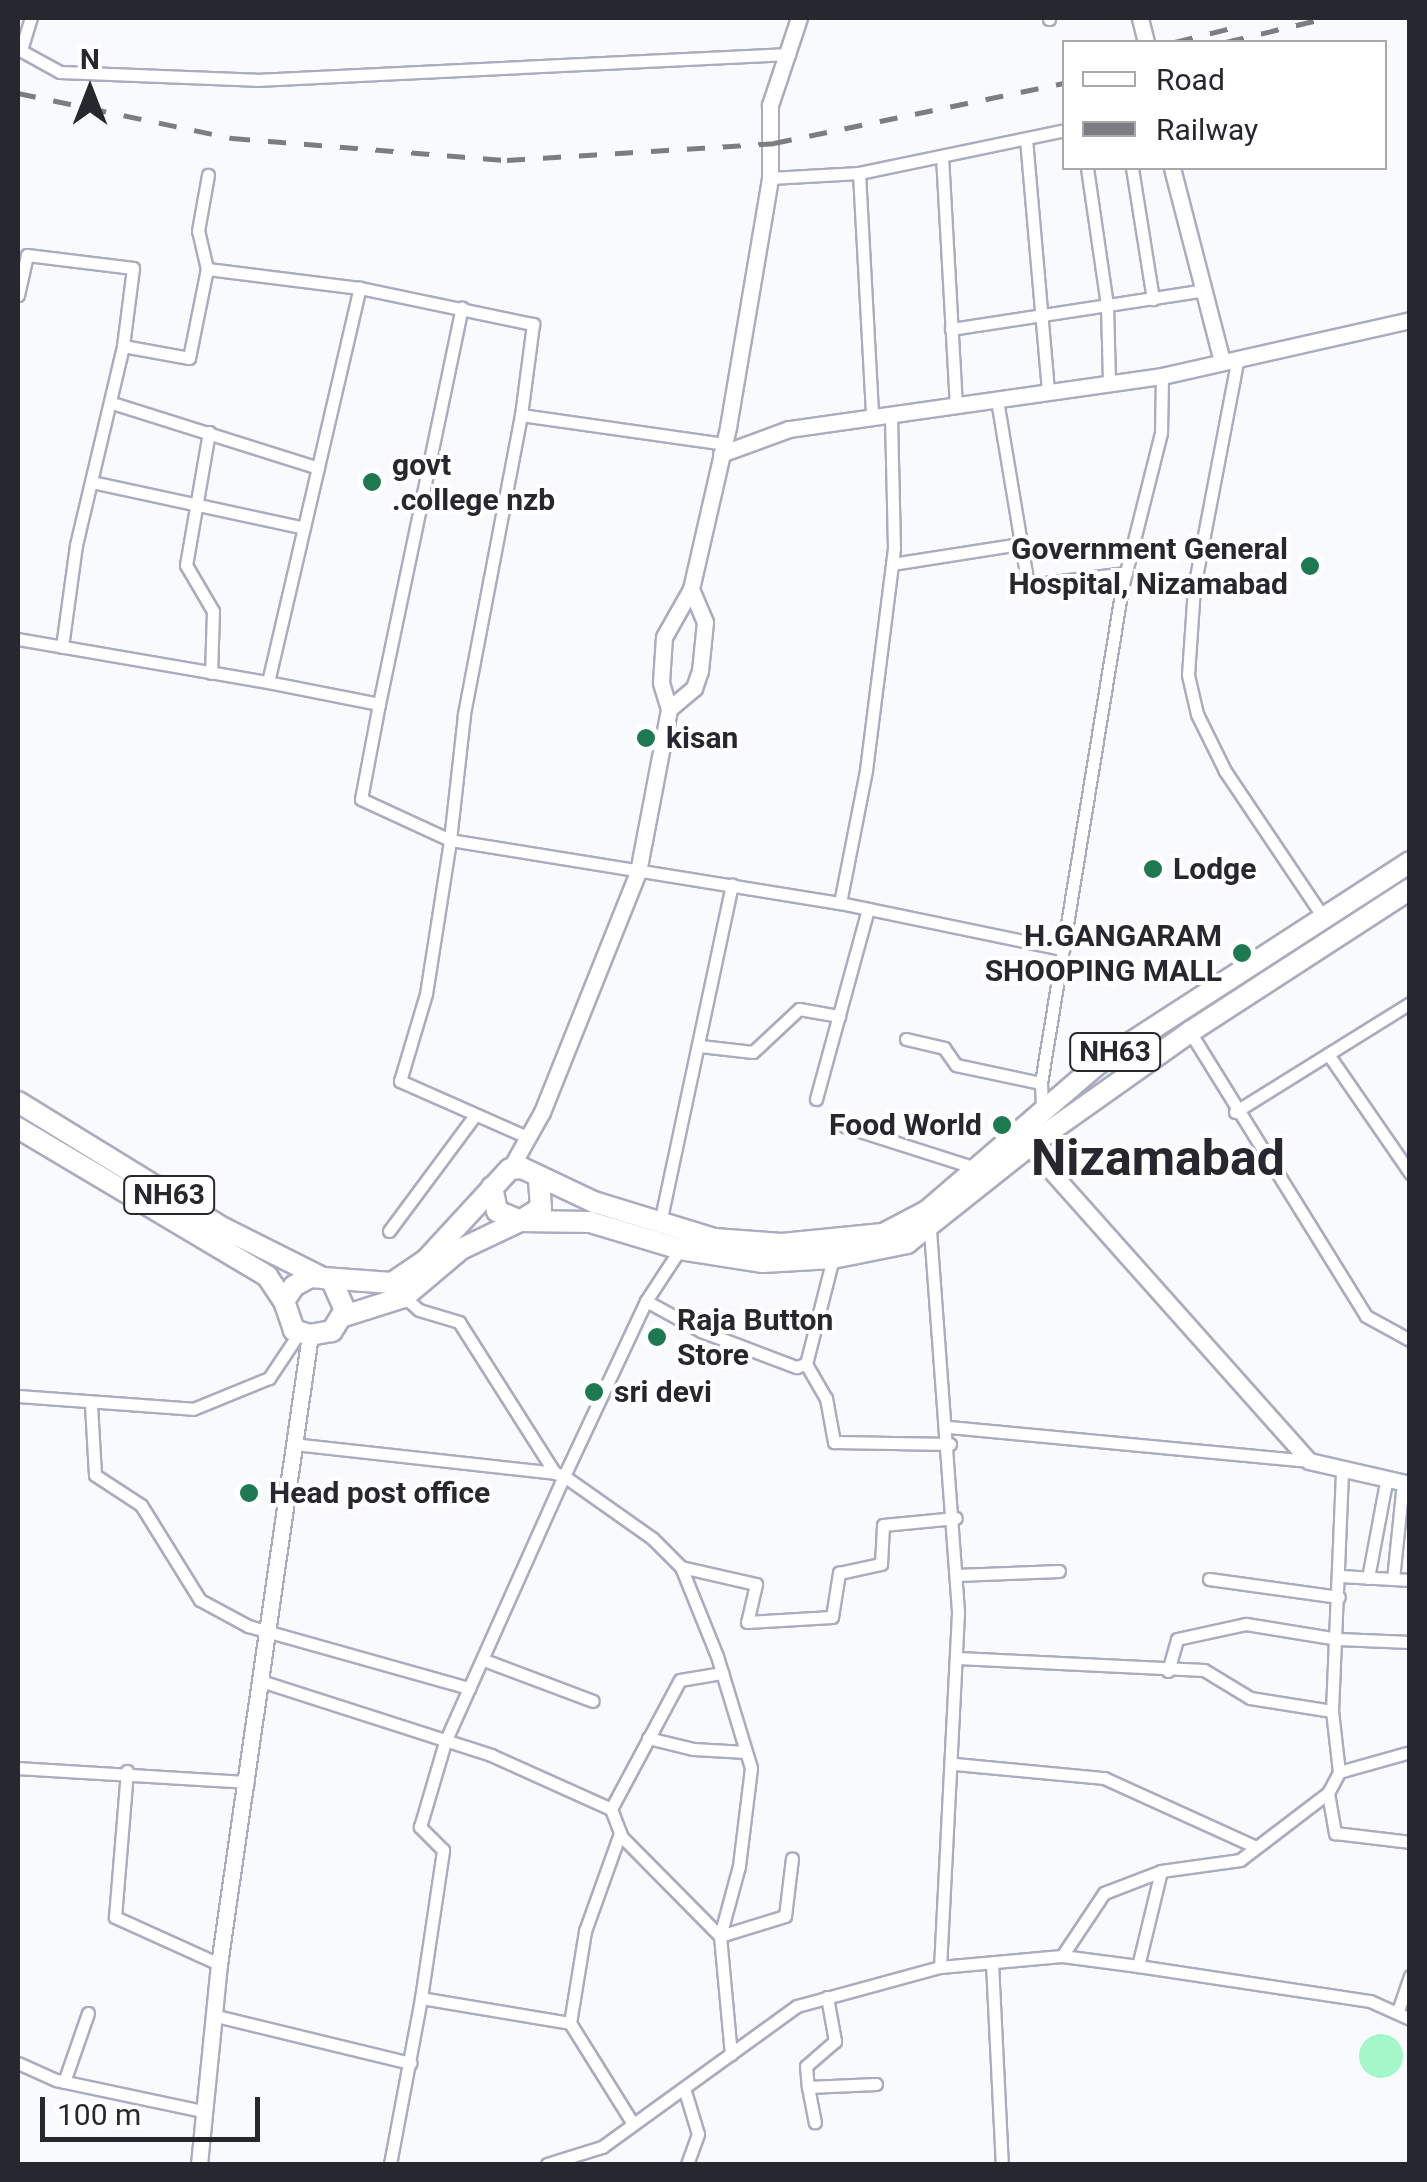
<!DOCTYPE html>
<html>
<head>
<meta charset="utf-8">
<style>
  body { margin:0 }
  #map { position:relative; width:1427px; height:2182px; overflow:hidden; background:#f9fafe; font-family:Roboto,sans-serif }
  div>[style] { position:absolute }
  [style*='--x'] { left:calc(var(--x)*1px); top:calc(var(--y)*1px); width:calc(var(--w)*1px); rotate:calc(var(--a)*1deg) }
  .water>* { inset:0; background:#a3f7c8 }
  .round { border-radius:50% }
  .roads { filter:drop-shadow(2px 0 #aaacc0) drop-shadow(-2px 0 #aaacc0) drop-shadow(0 2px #aaacc0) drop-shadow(0 -2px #aaacc0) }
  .street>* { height:11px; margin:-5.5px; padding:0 5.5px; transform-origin:5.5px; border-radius:5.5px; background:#fff }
  .secondary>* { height:15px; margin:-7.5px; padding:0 7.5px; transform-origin:7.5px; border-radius:7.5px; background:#fff }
  .highway>* { height:20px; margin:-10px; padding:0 10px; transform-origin:10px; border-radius:10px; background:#fff }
  .rail>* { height:5px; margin-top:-2.5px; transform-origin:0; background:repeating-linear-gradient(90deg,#7c7d83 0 18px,transparent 0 36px) }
  .dots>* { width:28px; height:28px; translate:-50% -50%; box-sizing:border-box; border:5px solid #fff; border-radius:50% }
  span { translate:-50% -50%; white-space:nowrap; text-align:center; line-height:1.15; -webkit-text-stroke:8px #fff; paint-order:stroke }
  .shield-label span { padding:2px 8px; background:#fff; border:2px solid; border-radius:8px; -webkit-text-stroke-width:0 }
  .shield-label { font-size:28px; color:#27282f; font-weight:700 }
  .poi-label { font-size:30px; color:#27282f; font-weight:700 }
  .left { translate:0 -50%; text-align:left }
  .right { translate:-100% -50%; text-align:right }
  .town-label { font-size:50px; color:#27282f; font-weight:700 }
  .frame { position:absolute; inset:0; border:20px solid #27282f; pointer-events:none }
  .legend { position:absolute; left:1062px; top:40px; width:325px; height:130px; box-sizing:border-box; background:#fff; border:2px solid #a9a9ac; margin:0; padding:12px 18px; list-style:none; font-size:30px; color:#27282f }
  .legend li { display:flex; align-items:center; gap:20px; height:50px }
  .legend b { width:50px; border:2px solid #a9a9ac }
  .north { position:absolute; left:40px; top:40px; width:100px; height:100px; -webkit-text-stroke:8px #fff; paint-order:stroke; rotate:0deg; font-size:28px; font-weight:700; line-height:40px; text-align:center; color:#27282f }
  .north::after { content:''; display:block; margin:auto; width:35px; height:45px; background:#27282f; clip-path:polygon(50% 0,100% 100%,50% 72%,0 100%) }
  .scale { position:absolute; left:40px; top:2097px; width:220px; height:45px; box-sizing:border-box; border:5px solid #27282f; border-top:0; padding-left:12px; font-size:30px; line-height:35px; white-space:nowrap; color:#27282f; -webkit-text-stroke:8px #fff; paint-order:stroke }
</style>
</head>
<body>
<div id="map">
  <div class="water">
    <div class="round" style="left:1359px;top:2034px;width:44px;height:44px"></div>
  </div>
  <div class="roads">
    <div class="street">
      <div style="--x:1049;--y:18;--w:1;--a:90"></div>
      <div style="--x:18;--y:49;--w:48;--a:28.7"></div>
      <div style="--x:60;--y:72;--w:196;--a:2.3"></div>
      <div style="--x:256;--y:80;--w:534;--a:-2.79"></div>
      <div style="--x:21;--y:50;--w:34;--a:-73"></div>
      <div style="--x:1026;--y:139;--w:255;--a:85"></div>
      <div style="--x:942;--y:156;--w:249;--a:86.8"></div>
      <div style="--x:1087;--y:168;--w:138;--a:81.7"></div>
      <div style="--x:1107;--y:305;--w:79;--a:88.5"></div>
      <div style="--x:1132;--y:168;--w:133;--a:80.9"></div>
      <div style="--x:859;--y:173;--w:241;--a:86.9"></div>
      <div style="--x:770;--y:178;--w:89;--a:-3.2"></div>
      <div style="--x:859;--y:173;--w:209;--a:-11.8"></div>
      <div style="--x:207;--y:269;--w:39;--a:-103"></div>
      <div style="--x:198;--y:231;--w:57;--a:-79.9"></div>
      <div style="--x:18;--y:295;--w:41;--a:-77.3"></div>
      <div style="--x:27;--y:255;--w:107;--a:7"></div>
      <div style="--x:133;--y:268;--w:79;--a:97.3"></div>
      <div style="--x:123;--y:346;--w:67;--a:10.3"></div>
      <div style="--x:189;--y:358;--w:91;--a:-78.6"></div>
      <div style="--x:207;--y:269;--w:154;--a:7.1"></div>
      <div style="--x:951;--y:329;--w:252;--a:-8.7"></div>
      <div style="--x:1238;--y:357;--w:234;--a:100.8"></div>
      <div style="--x:1194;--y:587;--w:88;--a:93.9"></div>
      <div style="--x:1188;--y:675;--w:40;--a:77"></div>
      <div style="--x:1197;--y:714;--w:64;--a:63.8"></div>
      <div style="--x:1225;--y:771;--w:176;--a:56.1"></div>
      <div style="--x:997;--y:400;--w:188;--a:80.5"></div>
      <div style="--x:1028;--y:585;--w:99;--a:-7"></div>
      <div style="--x:112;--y:403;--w:216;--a:17.5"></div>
      <div style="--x:521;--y:415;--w:305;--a:100.8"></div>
      <div style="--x:464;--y:715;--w:126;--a:96.4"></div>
      <div style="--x:450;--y:840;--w:395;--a:9.2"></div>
      <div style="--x:840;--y:903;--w:228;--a:11.7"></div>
      <div style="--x:209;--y:432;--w:135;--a:99.8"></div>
      <div style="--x:186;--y:565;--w:53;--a:59.6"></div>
      <div style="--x:213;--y:611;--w:62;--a:91.8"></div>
      <div style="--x:92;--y:482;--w:214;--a:12.2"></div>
      <div style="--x:892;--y:564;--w:130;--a:-8.9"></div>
      <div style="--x:18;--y:639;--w:254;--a:9.8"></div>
      <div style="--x:62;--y:647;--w:103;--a:-82.2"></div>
      <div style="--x:76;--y:545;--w:204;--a:-76.7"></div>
      <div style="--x:379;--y:704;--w:405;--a:-78.2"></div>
      <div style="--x:840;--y:903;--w:136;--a:-78.9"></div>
      <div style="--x:866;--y:770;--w:224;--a:-82.8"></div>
      <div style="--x:894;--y:548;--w:134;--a:-91.3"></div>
      <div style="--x:1190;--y:1032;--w:334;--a:58.2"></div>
      <div style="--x:1366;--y:1316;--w:50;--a:28.6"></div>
      <div style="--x:906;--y:1039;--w:39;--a:13"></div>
      <div style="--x:944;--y:1048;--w:21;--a:55"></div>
      <div style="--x:956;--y:1065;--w:87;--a:12"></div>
      <div style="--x:700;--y:1046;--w:53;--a:6.5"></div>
      <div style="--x:753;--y:1052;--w:63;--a:-43.1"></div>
      <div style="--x:799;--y:1009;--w:41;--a:9.9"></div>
      <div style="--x:1328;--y:1054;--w:145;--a:55.4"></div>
      <div style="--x:816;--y:1099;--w:197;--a:-74.7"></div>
      <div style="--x:1042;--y:1110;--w:27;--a:-92"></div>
      <div style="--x:1041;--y:1083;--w:502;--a:-80.71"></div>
      <div style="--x:1122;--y:588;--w:160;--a:-75.9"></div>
      <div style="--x:1161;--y:433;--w:57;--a:-89"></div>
      <div style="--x:1235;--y:1112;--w:206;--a:-31.9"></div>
      <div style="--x:844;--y:1126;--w:139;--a:17.7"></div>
      <div style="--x:527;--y:1137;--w:139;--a:-156.2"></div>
      <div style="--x:400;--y:1081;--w:91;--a:-73.4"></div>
      <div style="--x:426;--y:994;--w:156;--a:-81.1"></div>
      <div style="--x:450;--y:840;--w:98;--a:-155.3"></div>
      <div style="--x:361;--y:799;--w:97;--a:-79.3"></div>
      <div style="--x:379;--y:704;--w:113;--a:-168.8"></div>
      <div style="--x:268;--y:682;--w:405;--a:-76.9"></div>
      <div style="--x:360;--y:288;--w:177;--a:11.8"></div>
      <div style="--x:533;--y:324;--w:92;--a:97.5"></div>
      <div style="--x:521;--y:415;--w:205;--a:8.1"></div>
      <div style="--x:660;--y:1223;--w:346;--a:-78"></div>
      <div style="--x:930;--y:1230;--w:384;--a:85.8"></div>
      <div style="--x:958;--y:1613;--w:354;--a:92.9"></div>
      <div style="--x:389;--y:1231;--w:144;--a:-53.4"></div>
      <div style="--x:400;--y:1293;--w:25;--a:42"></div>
      <div style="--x:419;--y:1310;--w:42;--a:16.7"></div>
      <div style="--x:459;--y:1322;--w:179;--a:57.6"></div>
      <div style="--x:555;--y:1473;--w:9;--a:18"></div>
      <div style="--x:564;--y:1476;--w:193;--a:-64.9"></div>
      <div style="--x:646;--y:1301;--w:62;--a:-56.8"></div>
      <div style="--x:646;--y:1301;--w:63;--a:28.6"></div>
      <div style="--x:701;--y:1331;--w:102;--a:20.8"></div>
      <div style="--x:796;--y:1367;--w:10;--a:-17"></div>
      <div style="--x:806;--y:1364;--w:109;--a:-75.7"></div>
      <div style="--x:806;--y:1364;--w:39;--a:60"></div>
      <div style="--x:826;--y:1398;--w:45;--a:79.7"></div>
      <div style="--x:834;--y:1442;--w:116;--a:1"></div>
      <div style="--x:18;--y:1396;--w:175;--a:4.2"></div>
      <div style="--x:193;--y:1409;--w:82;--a:-22.2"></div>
      <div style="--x:269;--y:1378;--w:54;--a:-56.3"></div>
      <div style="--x:91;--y:1405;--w:70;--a:86.7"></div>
      <div style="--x:95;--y:1475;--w:55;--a:33.1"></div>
      <div style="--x:141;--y:1505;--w:112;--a:58.2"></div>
      <div style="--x:200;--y:1600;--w:55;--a:28.4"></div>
      <div style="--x:248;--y:1626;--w:230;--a:15.7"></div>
      <div style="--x:949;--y:1427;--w:362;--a:5.4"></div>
      <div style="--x:293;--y:1444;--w:264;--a:6.3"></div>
      <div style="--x:681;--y:1567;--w:77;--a:12.8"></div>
      <div style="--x:756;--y:1584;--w:39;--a:103"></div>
      <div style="--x:747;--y:1622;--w:85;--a:-3.4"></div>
      <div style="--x:832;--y:1617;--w:45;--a:-81"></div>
      <div style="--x:839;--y:1573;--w:43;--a:-12.1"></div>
      <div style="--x:881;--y:1564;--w:39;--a:-87"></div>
      <div style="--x:883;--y:1525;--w:73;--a:-5.5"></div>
      <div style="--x:957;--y:1575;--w:102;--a:-2.2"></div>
      <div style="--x:1340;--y:1576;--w:70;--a:3.3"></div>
      <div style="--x:1368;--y:1578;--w:98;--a:-79.4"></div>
      <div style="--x:1209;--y:1579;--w:131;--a:7.9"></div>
      <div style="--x:1393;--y:1579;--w:98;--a:-84.1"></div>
      <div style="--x:958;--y:1658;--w:246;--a:2.8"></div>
      <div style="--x:1204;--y:1670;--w:54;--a:31.3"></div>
      <div style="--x:1250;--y:1698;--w:83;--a:9"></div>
      <div style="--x:484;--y:1660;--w:116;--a:20.6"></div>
      <div style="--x:1168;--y:1671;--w:33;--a:-74"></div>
      <div style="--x:1177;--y:1639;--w:71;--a:-12.3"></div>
      <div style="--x:1246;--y:1624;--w:93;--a:9.3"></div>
      <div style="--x:1338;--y:1639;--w:72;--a:2.4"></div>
      <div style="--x:261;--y:1681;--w:242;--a:17.8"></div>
      <div style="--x:491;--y:1755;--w:132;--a:24.2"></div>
      <div style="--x:611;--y:1809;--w:30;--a:69"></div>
      <div style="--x:622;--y:1837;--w:139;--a:45.3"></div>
      <div style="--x:720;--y:1936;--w:119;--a:84.7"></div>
      <div style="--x:648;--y:1738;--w:46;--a:13.7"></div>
      <div style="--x:693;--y:1749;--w:53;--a:3.2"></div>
      <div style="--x:955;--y:1764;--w:150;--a:5.4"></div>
      <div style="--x:1104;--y:1778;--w:167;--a:24.4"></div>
      <div style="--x:18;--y:1768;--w:230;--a:3.5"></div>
      <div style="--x:127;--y:1771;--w:146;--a:94.7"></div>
      <div style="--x:115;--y:1917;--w:114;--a:24.3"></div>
      <div style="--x:1339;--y:1772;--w:74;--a:-15.7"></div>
      <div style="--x:1328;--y:1793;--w:41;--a:80.1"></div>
      <div style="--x:1335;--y:1833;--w:76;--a:6.8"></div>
      <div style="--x:611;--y:1809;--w:146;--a:-61.9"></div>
      <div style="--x:680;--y:1680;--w:43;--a:-9.5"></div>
      <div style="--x:1161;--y:1871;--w:80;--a:-7.9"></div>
      <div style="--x:1240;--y:1860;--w:111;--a:-37.3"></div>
      <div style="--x:1328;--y:1793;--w:24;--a:-62"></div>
      <div style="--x:1339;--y:1772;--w:61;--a:-96.5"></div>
      <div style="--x:1332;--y:1711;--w:239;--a:-87.6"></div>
      <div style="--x:1062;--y:1956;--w:77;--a:7.5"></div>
      <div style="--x:992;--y:1963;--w:201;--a:87.2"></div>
      <div style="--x:827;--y:1997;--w:45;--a:79.7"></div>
      <div style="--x:835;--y:2041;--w:38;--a:139"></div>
      <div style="--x:806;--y:2066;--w:21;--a:85"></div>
      <div style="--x:808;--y:2087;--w:68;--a:-2.5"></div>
      <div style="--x:421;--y:1998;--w:150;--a:-81.5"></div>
      <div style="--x:443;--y:1850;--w:33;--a:-135"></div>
      <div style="--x:420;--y:1827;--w:89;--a:-73.6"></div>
      <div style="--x:445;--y:1742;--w:291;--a:-65.9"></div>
      <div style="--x:564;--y:1476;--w:108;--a:35.2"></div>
      <div style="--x:652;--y:1538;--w:41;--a:45"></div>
      <div style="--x:681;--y:1567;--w:96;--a:68"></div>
      <div style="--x:717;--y:1656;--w:117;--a:73.1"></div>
      <div style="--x:751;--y:1768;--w:99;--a:97"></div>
      <div style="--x:739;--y:1866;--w:73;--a:105.2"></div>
      <div style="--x:720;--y:1936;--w:68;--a:-17.1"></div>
      <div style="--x:785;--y:1916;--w:58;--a:-83.1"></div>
      <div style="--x:1398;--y:2011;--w:37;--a:-71"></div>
      <div style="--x:216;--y:2016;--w:200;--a:13.6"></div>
      <div style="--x:570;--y:2023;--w:93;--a:-80.7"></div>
      <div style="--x:585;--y:1931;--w:104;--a:-70.3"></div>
      <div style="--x:18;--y:2063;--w:42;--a:24.1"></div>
      <div style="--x:56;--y:2080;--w:149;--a:12"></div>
      <div style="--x:64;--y:2082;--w:73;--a:-70.8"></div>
      <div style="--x:808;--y:2087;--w:36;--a:79"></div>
      <div style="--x:684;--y:2088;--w:48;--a:73.1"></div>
      <div style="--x:698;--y:2134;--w:32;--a:110"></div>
      <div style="--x:390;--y:2164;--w:169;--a:-79.4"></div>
      <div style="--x:421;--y:1998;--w:151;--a:9.5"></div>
      <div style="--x:570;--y:2023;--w:119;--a:58"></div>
      <div style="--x:547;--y:2164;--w:58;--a:-17.2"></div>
      <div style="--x:602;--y:2147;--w:241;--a:-35.9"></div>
      <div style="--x:797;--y:2006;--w:148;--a:-15.3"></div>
      <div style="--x:940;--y:1967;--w:122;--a:-5.2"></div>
      <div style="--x:1062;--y:1956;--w:76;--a:-56.3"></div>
      <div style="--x:1104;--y:1893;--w:61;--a:-21.1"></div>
      <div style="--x:1161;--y:1871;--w:98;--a:103.6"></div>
      <div style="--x:1138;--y:1966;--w:235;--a:8.6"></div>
      <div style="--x:1370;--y:2001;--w:44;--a:24.2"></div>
    </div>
    <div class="secondary">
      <div style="--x:1140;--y:18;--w:25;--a:76"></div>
      <div style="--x:1172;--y:168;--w:199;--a:75.5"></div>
      <div style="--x:721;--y:454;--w:72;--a:-20.2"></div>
      <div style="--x:789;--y:429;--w:377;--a:-8.1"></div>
      <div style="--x:1162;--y:376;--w:254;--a:-12.7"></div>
      <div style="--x:669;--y:709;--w:33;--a:-40"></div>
      <div style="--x:694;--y:688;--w:18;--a:-71"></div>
      <div style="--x:700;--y:671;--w:49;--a:-84.2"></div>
      <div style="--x:705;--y:622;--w:36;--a:-113"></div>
      <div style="--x:1025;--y:1142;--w:427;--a:48.3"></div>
      <div style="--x:1309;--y:1461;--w:104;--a:12.8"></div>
      <div style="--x:510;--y:1169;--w:65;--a:-60.7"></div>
      <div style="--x:542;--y:1112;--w:258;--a:-68.2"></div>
      <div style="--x:638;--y:872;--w:166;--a:-79.2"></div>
      <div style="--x:669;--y:709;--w:28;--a:-107"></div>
      <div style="--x:661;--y:682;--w:45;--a:-86.2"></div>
      <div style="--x:664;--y:637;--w:55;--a:-60.6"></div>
      <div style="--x:691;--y:589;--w:166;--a:-77.1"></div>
      <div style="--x:728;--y:427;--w:253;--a:-80.4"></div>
      <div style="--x:770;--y:178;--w:73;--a:-90"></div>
      <div style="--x:770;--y:105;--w:92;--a:-71.6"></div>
      <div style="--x:199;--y:2164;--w:201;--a:-84.3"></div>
      <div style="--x:219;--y:1964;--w:636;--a:-81.77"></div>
    </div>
    <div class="highway">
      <div style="--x:18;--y:1102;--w:241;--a:31.6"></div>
      <div style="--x:223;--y:1228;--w:112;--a:26.6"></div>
      <div style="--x:18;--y:1128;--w:290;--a:30.7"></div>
      <div style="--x:267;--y:1276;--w:30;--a:56"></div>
      <div style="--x:492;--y:1187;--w:25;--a:78"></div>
      <div style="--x:497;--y:1211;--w:25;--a:23"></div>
      <div style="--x:520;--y:1221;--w:25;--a:-32"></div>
      <div style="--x:541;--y:1208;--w:31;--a:-94"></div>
      <div style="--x:332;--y:1281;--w:32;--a:66"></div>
      <div style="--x:345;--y:1310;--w:25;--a:122"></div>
      <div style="--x:332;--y:1331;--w:22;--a:170"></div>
      <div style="--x:310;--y:1335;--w:17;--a:-163"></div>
      <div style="--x:294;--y:1330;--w:31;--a:-109"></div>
      <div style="--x:284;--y:1301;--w:18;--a:-56"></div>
      <div style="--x:294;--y:1286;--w:18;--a:-29"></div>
      <div style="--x:310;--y:1277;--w:82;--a:4.2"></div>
      <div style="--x:392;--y:1283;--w:40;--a:-34"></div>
      <div style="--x:425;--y:1261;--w:125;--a:-47.3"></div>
      <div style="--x:510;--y:1169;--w:12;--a:-5"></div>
      <div style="--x:522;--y:1168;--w:80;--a:25.3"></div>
      <div style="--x:594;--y:1202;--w:126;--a:17.1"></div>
      <div style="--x:714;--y:1239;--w:68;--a:4.2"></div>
      <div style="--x:782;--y:1244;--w:101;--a:-5.7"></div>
      <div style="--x:883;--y:1234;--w:50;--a:-27.6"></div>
      <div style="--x:927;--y:1211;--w:225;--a:-40.7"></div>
      <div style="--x:1098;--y:1064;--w:372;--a:-32.9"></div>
      <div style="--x:341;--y:1317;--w:66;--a:-17.6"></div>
      <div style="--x:404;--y:1297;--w:75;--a:-40.1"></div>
      <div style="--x:461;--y:1249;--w:65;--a:-25.4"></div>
      <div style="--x:520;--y:1221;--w:70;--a:0.8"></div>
      <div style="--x:590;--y:1222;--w:94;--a:16.7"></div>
      <div style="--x:680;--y:1249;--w:84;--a:8.9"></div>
      <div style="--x:763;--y:1262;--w:70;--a:-3.3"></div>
      <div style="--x:833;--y:1258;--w:76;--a:-11.5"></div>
      <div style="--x:907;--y:1243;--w:156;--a:-38.5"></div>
      <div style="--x:1029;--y:1146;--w:197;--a:-35.3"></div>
      <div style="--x:1190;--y:1032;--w:262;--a:-33"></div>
    </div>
  </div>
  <div class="rail">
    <div style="--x:1175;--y:42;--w:70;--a:-14"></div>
    <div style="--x:1226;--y:42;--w:103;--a:-13.5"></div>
    <div style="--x:18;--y:93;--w:219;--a:11.9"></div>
    <div style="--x:232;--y:138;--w:276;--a:4.6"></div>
    <div style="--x:507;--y:160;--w:268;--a:-3.6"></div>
    <div style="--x:774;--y:143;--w:296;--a:-11.7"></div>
  </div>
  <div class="dots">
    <div style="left:372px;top:482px;background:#1d7a50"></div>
    <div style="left:1310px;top:566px;background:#1d7a50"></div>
    <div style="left:646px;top:738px;background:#1d7a50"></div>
    <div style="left:1153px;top:869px;background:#1d7a50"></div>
    <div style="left:1242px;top:953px;background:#1d7a50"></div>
    <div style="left:1002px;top:1125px;background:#1d7a50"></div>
    <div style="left:657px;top:1337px;background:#1d7a50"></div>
    <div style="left:594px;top:1392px;background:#1d7a50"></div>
    <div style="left:249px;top:1493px;background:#1d7a50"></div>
  </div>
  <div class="shield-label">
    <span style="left:1115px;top:1052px">NH63</span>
    <span style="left:169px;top:1195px">NH63</span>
  </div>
  <div class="poi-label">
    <span class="left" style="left:392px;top:482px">govt<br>.college nzb</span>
    <span class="right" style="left:1288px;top:566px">Government General<br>Hospital, Nizamabad</span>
    <span class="left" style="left:666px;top:738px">kisan</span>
    <span class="left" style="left:1173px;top:869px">Lodge</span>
    <span class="right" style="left:1222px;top:953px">H.GANGARAM<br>SHOOPING MALL</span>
    <span class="right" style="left:982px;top:1125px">Food World</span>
    <span class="left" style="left:677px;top:1337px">Raja Button<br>Store</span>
    <span class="left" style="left:614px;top:1392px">sri devi</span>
    <span class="left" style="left:269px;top:1493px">Head post office</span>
  </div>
  <div class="town-label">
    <span style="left:1158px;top:1159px">Nizamabad</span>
  </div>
  <div class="frame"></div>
  <ul class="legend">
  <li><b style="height:12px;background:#fff"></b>Road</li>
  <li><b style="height:12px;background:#7c7d83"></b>Railway</li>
  </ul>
  <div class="north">N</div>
  <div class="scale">100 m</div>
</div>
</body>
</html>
